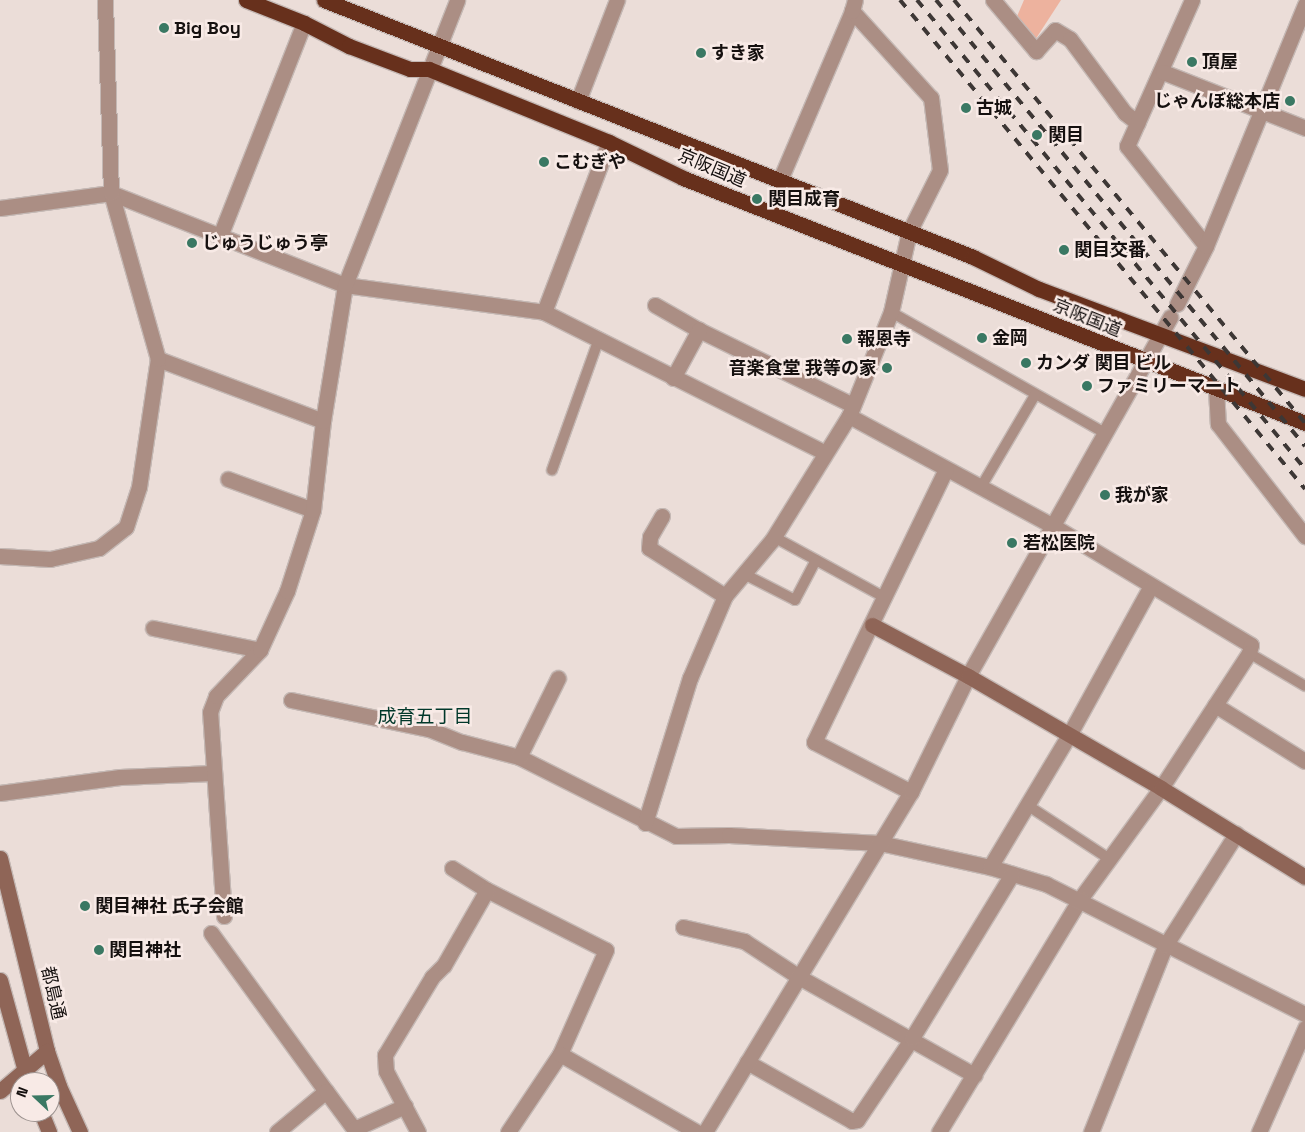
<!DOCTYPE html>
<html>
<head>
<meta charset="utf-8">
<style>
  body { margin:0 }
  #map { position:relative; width:1305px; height:1132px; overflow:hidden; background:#ebddd8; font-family:"Space Grotesk","Noto Sans JP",sans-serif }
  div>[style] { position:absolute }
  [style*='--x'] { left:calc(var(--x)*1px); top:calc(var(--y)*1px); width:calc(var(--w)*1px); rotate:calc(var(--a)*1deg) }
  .green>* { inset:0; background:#edb29e }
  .roads { filter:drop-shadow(1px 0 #c4b8b4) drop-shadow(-1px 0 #c4b8b4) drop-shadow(0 1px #c4b8b4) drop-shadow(0 -1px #c4b8b4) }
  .lane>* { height:10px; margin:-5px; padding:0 5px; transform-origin:5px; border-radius:5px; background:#ab8e84 }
  .street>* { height:15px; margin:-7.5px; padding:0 7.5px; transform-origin:7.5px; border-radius:7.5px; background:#ab8e84 }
  .secondary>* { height:15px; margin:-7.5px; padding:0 7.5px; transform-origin:7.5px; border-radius:7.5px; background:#8f6557 }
  .highway>* { height:15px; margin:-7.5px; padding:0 7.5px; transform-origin:7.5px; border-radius:7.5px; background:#67301c }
  .rail>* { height:4px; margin-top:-2px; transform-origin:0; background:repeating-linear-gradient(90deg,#3d3735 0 9px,transparent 0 18px) }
  .dots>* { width:14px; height:14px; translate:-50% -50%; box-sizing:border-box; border:2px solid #f8eae6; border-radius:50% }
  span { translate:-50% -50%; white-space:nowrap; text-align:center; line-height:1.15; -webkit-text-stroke:5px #f8eae6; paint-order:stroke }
  .poi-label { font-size:18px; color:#15100f; font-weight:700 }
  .left { translate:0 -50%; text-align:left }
  .right { translate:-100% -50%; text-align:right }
  .street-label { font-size:18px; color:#15100f }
  .neighbourhood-label { font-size:19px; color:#01382a }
  .north { position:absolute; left:10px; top:1072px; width:50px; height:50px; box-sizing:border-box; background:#f8eae6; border:1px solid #9d9390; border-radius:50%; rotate:291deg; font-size:14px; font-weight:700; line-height:20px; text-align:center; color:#15100f }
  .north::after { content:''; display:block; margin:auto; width:18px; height:22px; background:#3a7863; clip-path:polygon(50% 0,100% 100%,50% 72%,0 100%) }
</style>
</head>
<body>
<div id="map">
  <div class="green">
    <div style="clip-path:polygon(1024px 0,1061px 0,1035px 40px,1015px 21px)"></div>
  </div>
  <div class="roads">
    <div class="lane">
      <div style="--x:891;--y:312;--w:248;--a:29.5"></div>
      <div style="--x:552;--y:470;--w:139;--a:-70.3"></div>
      <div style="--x:981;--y:487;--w:107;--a:-59.6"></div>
      <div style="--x:774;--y:537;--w:128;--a:28.6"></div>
      <div style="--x:744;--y:574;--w:57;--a:27"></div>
      <div style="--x:795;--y:600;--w:45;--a:-62.3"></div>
      <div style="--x:1249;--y:653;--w:65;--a:30.5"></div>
      <div style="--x:1027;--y:805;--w:100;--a:33.2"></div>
    </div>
    <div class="street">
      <div style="--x:993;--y:0;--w:67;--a:49.9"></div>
      <div style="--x:1036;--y:51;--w:28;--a:-48"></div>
      <div style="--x:1055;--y:30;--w:17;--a:31"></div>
      <div style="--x:1070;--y:39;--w:92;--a:53.4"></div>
      <div style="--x:1125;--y:113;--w:16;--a:38"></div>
      <div style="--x:1192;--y:0;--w:160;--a:114"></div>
      <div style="--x:1127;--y:146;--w:127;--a:51.7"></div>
      <div style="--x:1163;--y:72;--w:153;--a:21.5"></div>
      <div style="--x:578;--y:101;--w:108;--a:-68.9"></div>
      <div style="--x:780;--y:180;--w:184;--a:-66.9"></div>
      <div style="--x:0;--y:208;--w:112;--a:-7.7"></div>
      <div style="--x:111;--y:193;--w:251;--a:21.5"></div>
      <div style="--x:345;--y:285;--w:201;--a:7.7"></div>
      <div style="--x:544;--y:312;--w:313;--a:26.6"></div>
      <div style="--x:220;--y:236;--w:229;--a:-68.5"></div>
      <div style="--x:1177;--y:304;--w:65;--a:-63.4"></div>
      <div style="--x:1206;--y:246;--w:261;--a:-67.7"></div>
      <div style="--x:655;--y:305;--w:51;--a:29.6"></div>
      <div style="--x:699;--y:330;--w:171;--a:26"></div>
      <div style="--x:544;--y:312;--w:182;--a:-69.1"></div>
      <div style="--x:158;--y:359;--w:176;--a:20.6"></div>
      <div style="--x:673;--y:378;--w:55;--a:-61.6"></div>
      <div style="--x:1216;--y:388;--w:36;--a:87"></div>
      <div style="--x:1218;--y:424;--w:142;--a:52.2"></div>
      <div style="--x:849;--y:416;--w:232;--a:28.3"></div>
      <div style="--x:1053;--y:526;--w:231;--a:31"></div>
      <div style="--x:1251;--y:645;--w:8;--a:104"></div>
      <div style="--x:1249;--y:653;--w:161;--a:123.1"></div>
      <div style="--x:1161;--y:788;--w:137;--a:126.1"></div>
      <div style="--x:1080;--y:899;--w:272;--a:121.2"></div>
      <div style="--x:228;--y:479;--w:90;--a:20"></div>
      <div style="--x:662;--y:516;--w:24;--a:120"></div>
      <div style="--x:650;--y:537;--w:11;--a:95"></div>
      <div style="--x:649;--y:548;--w:90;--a:32.3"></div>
      <div style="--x:0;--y:556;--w:50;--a:3.4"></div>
      <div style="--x:50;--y:559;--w:50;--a:-12.7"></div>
      <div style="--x:99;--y:548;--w:34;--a:-38"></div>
      <div style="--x:126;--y:527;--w:42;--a:-72"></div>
      <div style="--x:139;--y:487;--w:129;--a:-81.6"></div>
      <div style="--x:158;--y:359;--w:173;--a:-105.8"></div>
      <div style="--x:111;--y:193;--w:193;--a:-91.8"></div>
      <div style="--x:153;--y:628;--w:109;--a:11.6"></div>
      <div style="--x:291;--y:700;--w:141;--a:11.9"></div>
      <div style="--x:429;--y:729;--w:35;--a:22"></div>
      <div style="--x:462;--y:742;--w:59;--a:14.7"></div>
      <div style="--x:519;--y:757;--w:176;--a:26.7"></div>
      <div style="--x:676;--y:836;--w:53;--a:-1.1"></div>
      <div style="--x:729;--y:835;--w:151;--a:3"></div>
      <div style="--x:880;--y:843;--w:113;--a:12.3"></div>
      <div style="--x:990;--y:867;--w:59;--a:16.9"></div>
      <div style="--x:1046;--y:884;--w:290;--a:26.7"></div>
      <div style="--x:1215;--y:705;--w:106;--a:31.9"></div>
      <div style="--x:519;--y:757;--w:88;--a:-63.7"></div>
      <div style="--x:911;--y:792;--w:109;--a:-152.7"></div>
      <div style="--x:814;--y:742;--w:303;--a:-64.2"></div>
      <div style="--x:0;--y:793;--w:121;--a:-7.6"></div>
      <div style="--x:120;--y:777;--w:92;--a:-2.5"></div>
      <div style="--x:645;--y:823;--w:152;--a:-72.8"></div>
      <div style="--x:690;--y:678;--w:89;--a:-66.9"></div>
      <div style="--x:725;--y:596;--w:73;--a:-50"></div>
      <div style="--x:772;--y:540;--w:146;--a:-58.2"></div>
      <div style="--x:849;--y:416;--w:112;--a:-68"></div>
      <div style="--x:891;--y:312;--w:82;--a:-77.3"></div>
      <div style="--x:909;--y:232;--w:69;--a:-63.4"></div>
      <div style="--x:940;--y:170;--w:73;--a:-97.1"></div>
      <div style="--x:931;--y:98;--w:118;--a:-132.2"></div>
      <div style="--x:852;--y:11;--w:11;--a:-75"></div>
      <div style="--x:990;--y:867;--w:154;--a:-59.1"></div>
      <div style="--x:1069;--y:735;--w:170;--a:-61.2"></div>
      <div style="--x:452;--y:868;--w:41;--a:32.2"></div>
      <div style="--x:487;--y:890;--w:133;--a:26.8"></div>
      <div style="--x:606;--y:950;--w:114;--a:113.9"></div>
      <div style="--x:560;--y:1054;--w:94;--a:123.7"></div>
      <div style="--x:224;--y:916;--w:204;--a:-93.9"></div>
      <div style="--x:210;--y:712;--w:17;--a:-69"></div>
      <div style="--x:216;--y:696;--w:64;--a:-46.3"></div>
      <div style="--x:260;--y:650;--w:65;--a:-65.4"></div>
      <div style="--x:287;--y:591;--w:85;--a:-72.2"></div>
      <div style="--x:313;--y:510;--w:90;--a:-83.6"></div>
      <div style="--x:323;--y:421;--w:138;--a:-80.8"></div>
      <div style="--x:345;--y:285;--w:306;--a:-68.5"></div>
      <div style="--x:683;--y:927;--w:63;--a:12.9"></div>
      <div style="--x:744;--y:941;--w:66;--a:33.2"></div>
      <div style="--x:799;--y:977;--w:201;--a:29.2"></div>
      <div style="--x:211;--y:933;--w:195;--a:54"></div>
      <div style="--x:326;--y:1091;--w:64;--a:140.1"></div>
      <div style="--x:560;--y:1054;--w:158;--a:29.7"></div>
      <div style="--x:747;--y:1062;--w:120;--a:29.3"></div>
      <div style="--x:852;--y:1121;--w:5;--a:-11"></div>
      <div style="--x:857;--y:1120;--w:99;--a:-56.1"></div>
      <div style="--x:912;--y:1038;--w:192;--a:-58.6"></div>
      <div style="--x:326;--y:1091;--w:47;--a:53.6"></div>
      <div style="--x:354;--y:1129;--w:56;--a:-24.3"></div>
      <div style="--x:418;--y:1132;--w:69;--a:-117.7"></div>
      <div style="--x:386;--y:1071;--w:16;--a:-94"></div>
      <div style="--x:385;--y:1055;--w:91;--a:-58.9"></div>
      <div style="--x:432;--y:977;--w:17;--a:-45"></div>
      <div style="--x:444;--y:965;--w:86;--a:-60.2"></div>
      <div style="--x:705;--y:1132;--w:398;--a:-58.8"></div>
      <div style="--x:911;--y:792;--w:129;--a:-63.8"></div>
      <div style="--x:968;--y:676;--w:412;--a:-60.6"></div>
      <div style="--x:1091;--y:1132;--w:200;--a:-68.3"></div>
      <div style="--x:1165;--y:946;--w:133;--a:-57.6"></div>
      <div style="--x:1259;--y:1132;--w:114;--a:-66.1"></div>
    </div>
    <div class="secondary">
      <div style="--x:872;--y:625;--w:109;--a:28"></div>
      <div style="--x:968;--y:676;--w:223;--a:30.1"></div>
      <div style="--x:1161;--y:788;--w:169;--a:31.7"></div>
      <div style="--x:0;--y:858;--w:199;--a:76.3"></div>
      <div style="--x:47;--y:1051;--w:37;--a:71"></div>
      <div style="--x:59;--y:1086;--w:51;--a:65.5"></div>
      <div style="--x:0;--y:980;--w:106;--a:74.6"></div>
      <div style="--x:0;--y:1091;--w:62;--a:-40.4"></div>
      <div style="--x:41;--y:1112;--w:22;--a:68"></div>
    </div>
    <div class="highway">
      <div style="--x:246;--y:0;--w:62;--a:21.6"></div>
      <div style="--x:304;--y:23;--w:51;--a:27.1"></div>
      <div style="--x:349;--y:46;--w:65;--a:20.7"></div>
      <div style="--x:410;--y:69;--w:19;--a:0"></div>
      <div style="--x:429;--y:69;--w:194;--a:22.1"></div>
      <div style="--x:609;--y:142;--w:82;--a:25.9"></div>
      <div style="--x:683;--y:178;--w:669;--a:21.5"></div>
      <div style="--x:324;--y:0;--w:698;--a:21.6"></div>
      <div style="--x:973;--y:257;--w:73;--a:25.9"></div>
      <div style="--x:1039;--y:289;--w:284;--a:20.6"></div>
    </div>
  </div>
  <div class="rail">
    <div style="--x:900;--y:0;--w:635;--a:50.37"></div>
    <div style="--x:917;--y:0;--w:609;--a:50.4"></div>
    <div style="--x:936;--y:0;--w:579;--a:50.4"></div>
    <div style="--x:954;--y:0;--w:550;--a:50.31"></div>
  </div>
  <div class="dots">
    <div style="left:164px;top:28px;background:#3a7863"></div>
    <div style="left:701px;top:53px;background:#3a7863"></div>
    <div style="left:1192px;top:62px;background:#3a7863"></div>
    <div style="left:1290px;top:101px;background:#3a7863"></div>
    <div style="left:966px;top:108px;background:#3a7863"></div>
    <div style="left:1037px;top:135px;background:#3a7863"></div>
    <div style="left:544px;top:162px;background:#3a7863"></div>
    <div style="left:757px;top:199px;background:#3a7863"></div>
    <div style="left:192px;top:243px;background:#3a7863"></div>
    <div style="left:1064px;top:250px;background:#3a7863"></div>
    <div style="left:982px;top:338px;background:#3a7863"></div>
    <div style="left:847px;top:339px;background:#3a7863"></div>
    <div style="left:1026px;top:363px;background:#3a7863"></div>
    <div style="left:887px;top:368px;background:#3a7863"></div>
    <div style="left:1087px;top:386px;background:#3a7863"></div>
    <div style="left:1105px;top:495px;background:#3a7863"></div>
    <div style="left:1012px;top:543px;background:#3a7863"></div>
    <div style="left:85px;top:906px;background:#3a7863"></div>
    <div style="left:99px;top:950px;background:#3a7863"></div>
  </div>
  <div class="poi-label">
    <span class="left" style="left:174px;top:28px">Big Boy</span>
    <span class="left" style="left:711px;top:53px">すき家</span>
    <span class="left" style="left:1202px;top:62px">頂屋</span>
    <span class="right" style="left:1280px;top:101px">じゃんぼ総本店</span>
    <span class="left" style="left:976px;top:108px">古城</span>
    <span class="left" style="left:1048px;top:135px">関目</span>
    <span class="left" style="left:554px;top:162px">こむぎや</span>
    <span class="left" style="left:768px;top:199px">関目成育</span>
    <span class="left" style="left:202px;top:243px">じゅうじゅう亭</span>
    <span class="left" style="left:1074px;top:250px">関目交番</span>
    <span class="left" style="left:992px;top:338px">金岡</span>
    <span class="left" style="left:857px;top:339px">報恩寺</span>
    <span class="left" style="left:1036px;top:363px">カンダ 関目 ビル</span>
    <span class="right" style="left:877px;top:368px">音楽食堂 我等の家</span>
    <span class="left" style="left:1097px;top:386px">ファミリーマート</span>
    <span class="left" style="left:1115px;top:495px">我が家</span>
    <span class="left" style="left:1023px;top:543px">若松医院</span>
    <span class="left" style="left:95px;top:906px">関目神社 氏子会館</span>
    <span class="left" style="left:109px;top:950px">関目神社</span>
  </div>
  <div class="street-label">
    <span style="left:712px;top:168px;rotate:23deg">京阪国道</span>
    <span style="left:1087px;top:318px;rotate:22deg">京阪国道</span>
    <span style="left:53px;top:993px;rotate:77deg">都島通</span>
  </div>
  <div class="neighbourhood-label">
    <span style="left:425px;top:717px">成育五丁目</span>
  </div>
  <div class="north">N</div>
</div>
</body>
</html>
